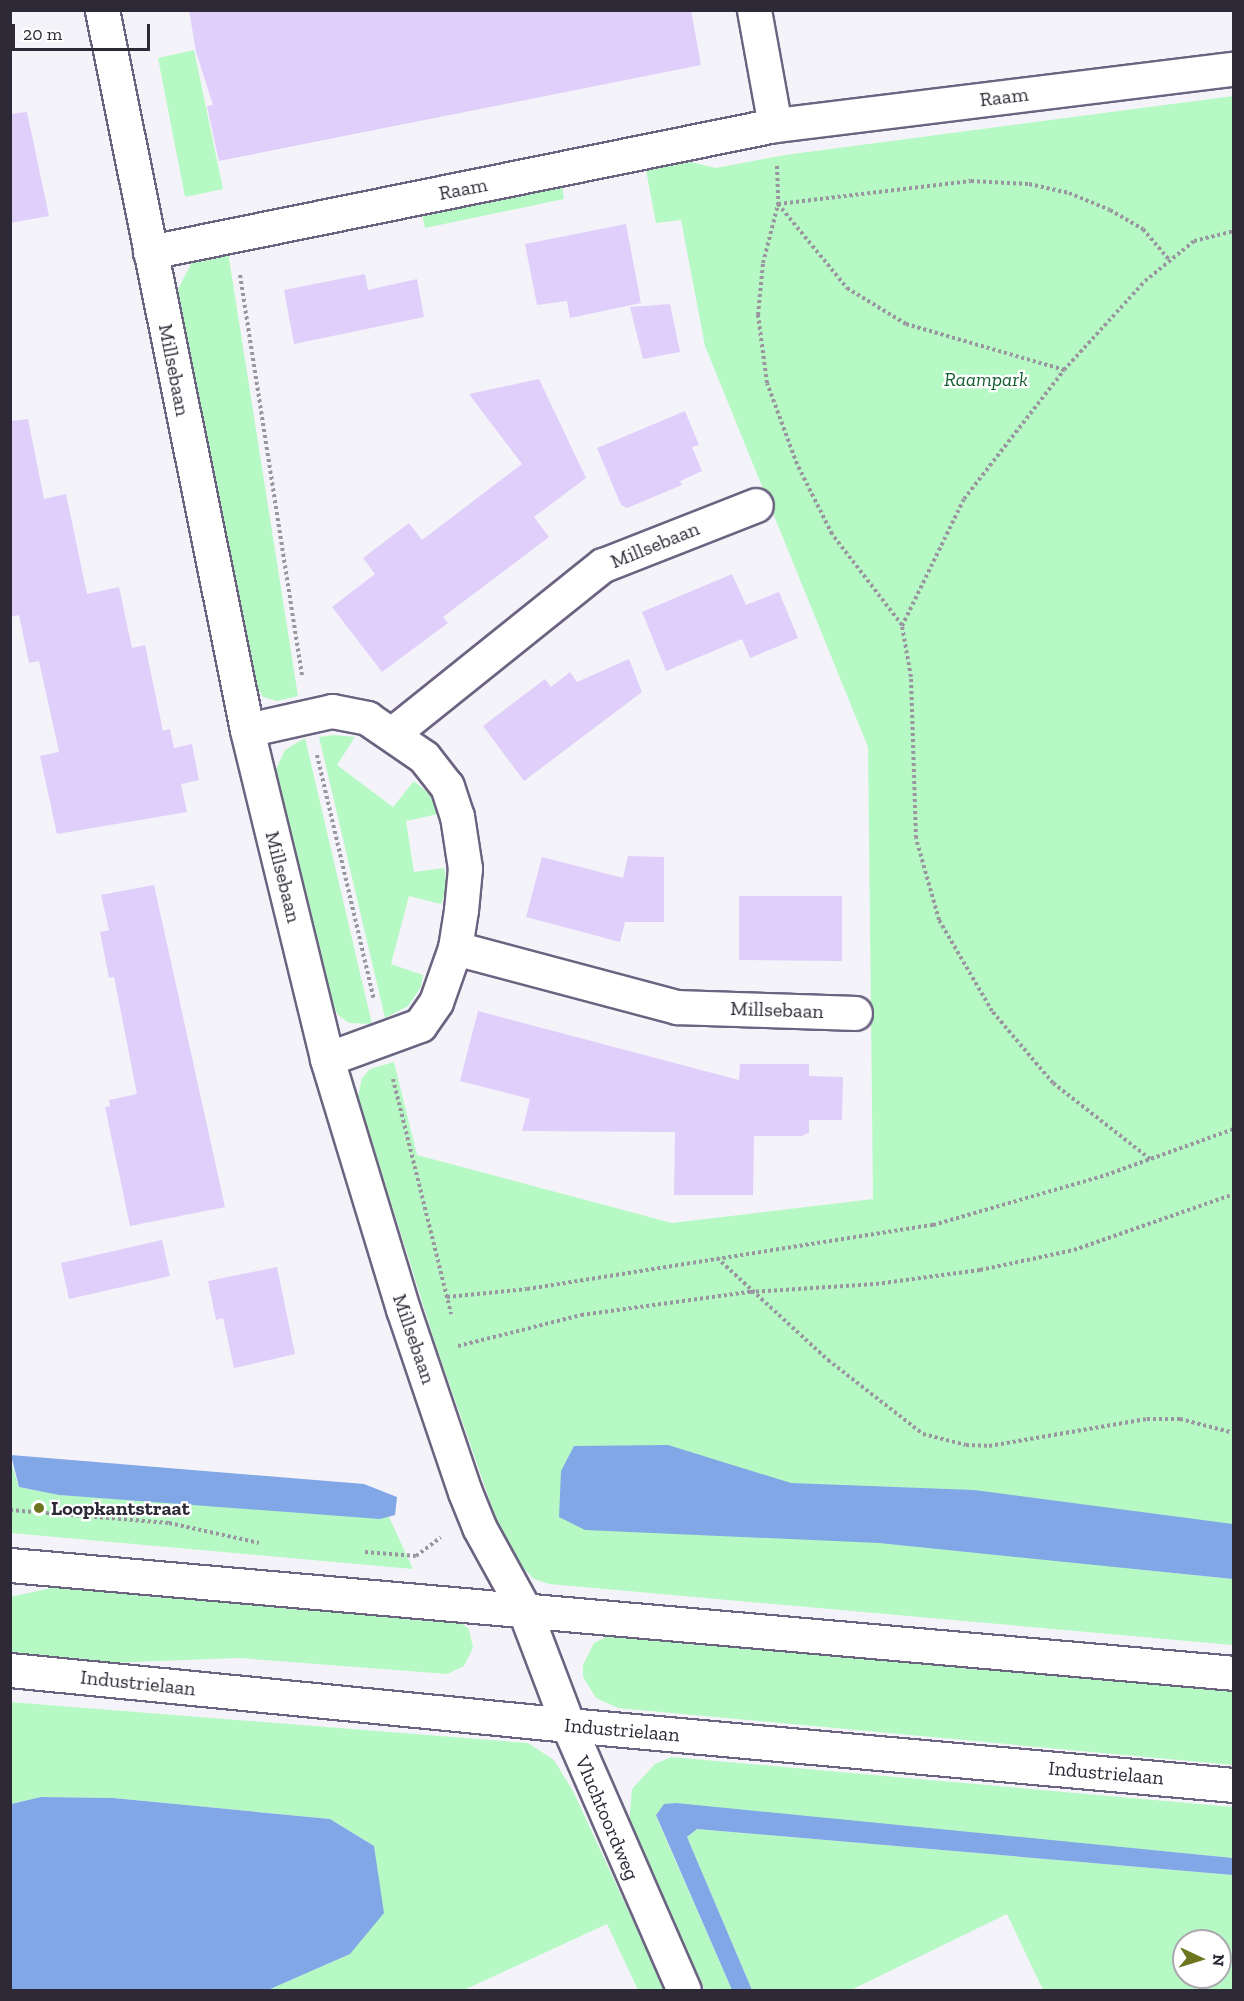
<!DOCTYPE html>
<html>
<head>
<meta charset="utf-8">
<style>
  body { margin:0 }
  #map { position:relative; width:1244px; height:2001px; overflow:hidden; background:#f5f3fa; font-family:"Zilla Slab",serif }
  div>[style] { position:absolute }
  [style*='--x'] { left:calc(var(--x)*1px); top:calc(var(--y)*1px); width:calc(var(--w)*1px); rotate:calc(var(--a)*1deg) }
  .green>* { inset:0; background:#b7f9c4 }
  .water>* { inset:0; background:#82a7e7 }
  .building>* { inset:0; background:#dfcffa }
  .path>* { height:4px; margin-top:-2px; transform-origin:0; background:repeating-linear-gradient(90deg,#9a96a0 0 3px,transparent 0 6px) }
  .roads { filter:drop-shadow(2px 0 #6c6381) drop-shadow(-2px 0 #6c6381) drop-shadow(0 2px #6c6381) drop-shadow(0 -2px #6c6381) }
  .minor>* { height:33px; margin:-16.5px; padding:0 16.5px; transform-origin:16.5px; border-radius:16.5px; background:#fff }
  .major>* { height:33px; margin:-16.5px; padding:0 16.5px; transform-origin:16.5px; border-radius:16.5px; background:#fff }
  .dots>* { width:16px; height:16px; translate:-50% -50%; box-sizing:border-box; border:3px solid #fff; border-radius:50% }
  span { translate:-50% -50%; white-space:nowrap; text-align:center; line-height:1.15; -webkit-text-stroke:4.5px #fff; paint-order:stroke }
  .street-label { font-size:20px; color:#2e2936 }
  .park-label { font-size:20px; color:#135e2d; font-style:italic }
  .poi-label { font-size:20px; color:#2e2936; font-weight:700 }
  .left { translate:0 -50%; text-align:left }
  .frame { position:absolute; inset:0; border:12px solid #2e2936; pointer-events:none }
  .north { position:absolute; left:1172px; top:1929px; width:60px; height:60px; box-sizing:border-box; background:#fff; border:2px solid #aba9af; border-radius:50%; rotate:94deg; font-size:16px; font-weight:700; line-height:24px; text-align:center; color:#2e2936 }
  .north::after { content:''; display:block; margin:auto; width:21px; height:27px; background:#6d751f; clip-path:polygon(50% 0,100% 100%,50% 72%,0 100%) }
  .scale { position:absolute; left:12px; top:24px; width:138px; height:27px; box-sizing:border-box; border:3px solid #2e2936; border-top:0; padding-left:8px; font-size:18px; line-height:21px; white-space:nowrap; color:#2e2936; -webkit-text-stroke:4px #fff; paint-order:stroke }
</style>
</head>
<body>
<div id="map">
  <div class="green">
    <div style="clip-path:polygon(194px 50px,223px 189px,185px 197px,158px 58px)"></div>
    <div style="clip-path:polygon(1233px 96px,1233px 1577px,1125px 1568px,1233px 1579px,1233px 1645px,549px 1584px,534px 1579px,508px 1553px,436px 1346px,358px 1097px,362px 1078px,370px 1069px,394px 1062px,417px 1155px,672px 1223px,873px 1199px,868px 747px,705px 346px,681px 220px,656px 223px,646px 170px,687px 161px,715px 168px,785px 155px)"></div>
    <div style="clip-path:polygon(562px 186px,564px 199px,425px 228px,422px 214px)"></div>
    <div style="clip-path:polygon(228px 252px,298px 696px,277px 701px,263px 697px,256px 686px,179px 304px,178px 289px,191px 264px,202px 257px)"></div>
    <div style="clip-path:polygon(334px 735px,355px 737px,337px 765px,393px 807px,414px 781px,429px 794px,438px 814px,406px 821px,414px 872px,444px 868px,448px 888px,441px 904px,409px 896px,391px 964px,423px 975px,421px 987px,408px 1006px,385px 1018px,319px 737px)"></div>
    <div style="clip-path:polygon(305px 738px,372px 1024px,349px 1023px,338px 1015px,331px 1002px,276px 779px,276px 769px,285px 750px)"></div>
    <div style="clip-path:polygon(10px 1459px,19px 1487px,59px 1495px,389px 1517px,413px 1569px,11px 1533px)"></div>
    <div style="clip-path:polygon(79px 1582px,453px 1617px,469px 1629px,473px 1648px,464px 1666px,447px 1674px,239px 1658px,107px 1663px,11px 1656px,10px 1597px)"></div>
    <div style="clip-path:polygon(616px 1632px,1233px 1688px,1233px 1765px,618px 1708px,596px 1698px,583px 1677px,583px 1665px,594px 1643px)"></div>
    <div style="clip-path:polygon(10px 1702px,528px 1743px,554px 1760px,573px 1791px,665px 1990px,638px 1990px,607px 1924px,464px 1990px,268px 1990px,350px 1954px,374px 1846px,330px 1819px,113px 1798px,41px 1797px,11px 1804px)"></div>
    <div style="clip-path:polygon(671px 1757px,1233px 1807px,1233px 1858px,664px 1804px,656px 1815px,659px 1823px,732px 1990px,705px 1990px,629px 1824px,632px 1789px,655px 1764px)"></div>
    <div style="clip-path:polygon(evenodd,697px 1829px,1233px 1875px,1233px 1990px,1043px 1990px,1007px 1914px,851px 1990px,752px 1990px,687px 1837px,697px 1829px,1184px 1941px,1220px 1941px,1220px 1977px,1184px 1977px,1184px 1941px)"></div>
  </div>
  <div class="water">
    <div style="clip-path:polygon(668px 1445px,791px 1483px,974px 1490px,1233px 1524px,1233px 1579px,879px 1543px,585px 1530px,559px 1517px,561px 1471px,574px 1446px)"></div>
    <div style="clip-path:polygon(11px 1455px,364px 1484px,397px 1497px,395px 1515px,380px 1519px,59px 1495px,19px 1487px)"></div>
    <div style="clip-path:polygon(41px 1797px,113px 1798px,330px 1819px,374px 1846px,384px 1913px,350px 1954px,268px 1990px,11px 1990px,11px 1804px)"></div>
    <div style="clip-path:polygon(676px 1803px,1233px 1858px,1233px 1875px,697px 1829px,687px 1837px,752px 1990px,732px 1990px,656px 1815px,664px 1804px)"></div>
  </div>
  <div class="building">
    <div style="clip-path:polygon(189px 10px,691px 10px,701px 65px,219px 161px,207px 106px,213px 105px,196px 52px)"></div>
    <div style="clip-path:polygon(27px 112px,49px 216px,10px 223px,10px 114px)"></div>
    <div style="clip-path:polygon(626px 224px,641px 303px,570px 318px,567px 301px,537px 305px,525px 244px)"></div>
    <div style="clip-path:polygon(365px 274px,368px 290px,417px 279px,424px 317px,294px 344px,284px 290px)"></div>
    <div style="clip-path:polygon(670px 304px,680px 352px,643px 359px,630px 307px)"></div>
    <div style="clip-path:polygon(539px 379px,586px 478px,534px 517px,549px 537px,443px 617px,448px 623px,382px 672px,332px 607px,375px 574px,363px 558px,409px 523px,422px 540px,522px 464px,469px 394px)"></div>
    <div style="clip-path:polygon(685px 411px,699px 445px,692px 447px,702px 471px,680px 481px,682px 485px,627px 508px,621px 505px,597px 448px)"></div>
    <div style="clip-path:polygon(28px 419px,44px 499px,66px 494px,87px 594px,119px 587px,132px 648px,145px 645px,163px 731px,170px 729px,174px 748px,192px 744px,199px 780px,181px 784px,187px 812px,57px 834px,40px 756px,59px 752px,39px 661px,29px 663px,19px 615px,10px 617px,10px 421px)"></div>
    <div style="clip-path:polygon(732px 574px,746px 605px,779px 592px,798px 638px,750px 658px,742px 639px,666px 671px,642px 612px)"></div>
    <div style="clip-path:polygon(629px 659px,642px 692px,524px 781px,483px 726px,545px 679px,551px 687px,570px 672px,577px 682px)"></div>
    <div style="clip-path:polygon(628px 856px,664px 857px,664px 922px,625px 922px,620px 942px,526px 917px,542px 857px,623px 878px)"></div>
    <div style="clip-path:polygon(154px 885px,225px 1207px,130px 1226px,105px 1107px,110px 1106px,109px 1100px,137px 1094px,114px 977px,109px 978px,100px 932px,109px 930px,101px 895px)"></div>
    <div style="clip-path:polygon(739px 896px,842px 896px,842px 961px,739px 960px)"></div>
    <div style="clip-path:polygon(478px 1011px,739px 1080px,740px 1064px,809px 1064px,809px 1076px,843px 1077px,842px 1120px,809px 1120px,809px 1133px,801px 1136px,754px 1136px,753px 1195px,674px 1195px,675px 1132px,522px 1131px,530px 1099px,460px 1081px)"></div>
    <div style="clip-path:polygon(162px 1240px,170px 1276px,69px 1299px,61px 1263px)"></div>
    <div style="clip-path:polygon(277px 1267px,295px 1354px,234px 1368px,223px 1318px,216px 1320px,208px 1281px)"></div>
  </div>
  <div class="path">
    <div style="--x:777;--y:166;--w:38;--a:88"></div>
    <div style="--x:778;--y:204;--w:109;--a:50.6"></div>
    <div style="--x:847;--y:288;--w:69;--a:31.4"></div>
    <div style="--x:906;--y:324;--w:165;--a:16.2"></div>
    <div style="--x:240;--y:275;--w:407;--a:81.2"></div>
    <div style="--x:902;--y:625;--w:115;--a:-127.6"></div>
    <div style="--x:832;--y:534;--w:78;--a:-116.6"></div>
    <div style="--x:797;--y:464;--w:86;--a:-110.3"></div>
    <div style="--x:767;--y:383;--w:69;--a:-97.5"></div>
    <div style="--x:758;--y:315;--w:52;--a:-84.5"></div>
    <div style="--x:763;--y:263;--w:61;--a:-75.7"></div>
    <div style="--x:778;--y:204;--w:194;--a:-6.8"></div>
    <div style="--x:971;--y:181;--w:58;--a:3"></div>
    <div style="--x:1029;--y:184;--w:41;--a:12.7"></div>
    <div style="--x:1069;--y:193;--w:44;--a:22.5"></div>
    <div style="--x:1110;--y:210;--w:38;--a:30"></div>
    <div style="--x:1143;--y:229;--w:42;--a:49.8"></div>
    <div style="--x:317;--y:755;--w:251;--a:76.9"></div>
    <div style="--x:393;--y:1079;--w:242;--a:76.1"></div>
    <div style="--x:1150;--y:1159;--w:123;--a:-141.9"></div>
    <div style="--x:1053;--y:1083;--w:94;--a:-130.3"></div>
    <div style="--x:992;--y:1011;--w:105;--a:-120.2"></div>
    <div style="--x:939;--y:920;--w:85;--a:-105.7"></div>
    <div style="--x:916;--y:838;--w:161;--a:-91.8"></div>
    <div style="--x:911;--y:677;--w:52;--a:-100"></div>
    <div style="--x:902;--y:626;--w:141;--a:-64"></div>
    <div style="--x:964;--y:499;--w:163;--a:-52.2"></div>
    <div style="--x:1064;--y:370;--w:120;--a:-47.7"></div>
    <div style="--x:1145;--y:281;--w:63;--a:-39.2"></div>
    <div style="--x:1194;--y:241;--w:41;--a:-14"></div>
    <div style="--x:717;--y:1258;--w:151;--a:42.6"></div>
    <div style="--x:828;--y:1360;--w:120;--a:37.9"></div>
    <div style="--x:923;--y:1434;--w:44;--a:14.3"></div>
    <div style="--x:966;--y:1445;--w:23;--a:2"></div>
    <div style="--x:989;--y:1446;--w:160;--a:-9.7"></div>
    <div style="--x:1147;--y:1419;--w:33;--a:0"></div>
    <div style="--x:1180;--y:1419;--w:56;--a:14.5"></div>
    <div style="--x:447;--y:1297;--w:80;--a:-5.7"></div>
    <div style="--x:527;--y:1289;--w:411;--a:-9"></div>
    <div style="--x:933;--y:1225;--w:180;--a:-16.1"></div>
    <div style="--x:1106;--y:1175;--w:136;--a:-19.8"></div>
    <div style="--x:458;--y:1346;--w:127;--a:-14.1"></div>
    <div style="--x:581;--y:1315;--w:171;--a:-7.8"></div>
    <div style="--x:750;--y:1292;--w:126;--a:-3.6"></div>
    <div style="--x:876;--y:1284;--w:105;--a:-7.7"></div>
    <div style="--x:980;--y:1270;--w:96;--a:-12"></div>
    <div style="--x:1074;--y:1250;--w:170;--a:-19.3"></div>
    <div style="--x:10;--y:1510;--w:160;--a:4.7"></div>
    <div style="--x:169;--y:1523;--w:92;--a:12.5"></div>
    <div style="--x:365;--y:1552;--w:51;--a:4.5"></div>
    <div style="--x:416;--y:1556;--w:31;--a:-37"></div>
  </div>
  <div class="roads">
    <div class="minor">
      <div style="--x:102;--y:10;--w:734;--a:78.61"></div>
      <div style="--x:247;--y:730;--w:339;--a:76.3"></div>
      <div style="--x:327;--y:1059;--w:261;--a:73.1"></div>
      <div style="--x:403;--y:1309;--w:193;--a:71.3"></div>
      <div style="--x:465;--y:1492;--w:38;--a:68"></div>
      <div style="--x:479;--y:1527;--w:94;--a:61.2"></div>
      <div style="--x:524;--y:1609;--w:124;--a:69.2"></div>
      <div style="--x:568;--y:1725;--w:289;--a:66.4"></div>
      <div style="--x:754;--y:10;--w:117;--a:79.7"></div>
      <div style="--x:150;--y:252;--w:638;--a:-11.49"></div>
      <div style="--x:775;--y:125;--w:462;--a:-7"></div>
      <div style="--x:247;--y:730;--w:87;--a:-12.6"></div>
      <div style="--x:332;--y:711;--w:36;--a:11"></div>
      <div style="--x:367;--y:718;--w:69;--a:34.4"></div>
      <div style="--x:424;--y:757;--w:37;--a:52"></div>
      <div style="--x:447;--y:786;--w:32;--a:72"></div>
      <div style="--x:457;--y:816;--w:53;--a:81.3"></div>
      <div style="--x:465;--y:868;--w:42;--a:95.4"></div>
      <div style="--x:461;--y:910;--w:38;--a:99"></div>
      <div style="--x:455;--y:948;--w:57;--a:109.4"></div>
      <div style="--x:436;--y:1002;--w:28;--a:125"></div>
      <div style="--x:420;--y:1025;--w:99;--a:159.9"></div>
      <div style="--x:393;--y:733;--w:269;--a:-38.7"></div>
      <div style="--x:603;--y:565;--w:164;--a:-21.4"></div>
      <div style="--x:455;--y:948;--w:230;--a:14.9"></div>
      <div style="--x:677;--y:1007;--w:178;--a:1.9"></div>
    </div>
    <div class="major">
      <div style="--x:10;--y:1565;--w:1229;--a:5.04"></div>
      <div style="--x:10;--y:1670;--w:561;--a:5.63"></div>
      <div style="--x:568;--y:1725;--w:669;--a:5.15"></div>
    </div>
  </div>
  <div class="dots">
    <div style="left:39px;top:1508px;background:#6d751f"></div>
  </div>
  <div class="street-label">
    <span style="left:1004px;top:97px;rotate:-7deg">Raam</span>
    <span style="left:463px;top:189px;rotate:-11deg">Raam</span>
    <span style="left:174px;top:370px;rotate:79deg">Millsebaan</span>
    <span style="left:655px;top:545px;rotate:-22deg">Millsebaan</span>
    <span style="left:283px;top:877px;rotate:76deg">Millsebaan</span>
    <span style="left:777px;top:1010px;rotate:2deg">Millsebaan</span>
    <span style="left:414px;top:1339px;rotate:71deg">Millsebaan</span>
    <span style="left:138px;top:1683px;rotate:6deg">Industrielaan</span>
    <span style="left:622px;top:1730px;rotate:5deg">Industrielaan</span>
    <span style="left:1106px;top:1773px;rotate:5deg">Industrielaan</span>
    <span style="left:607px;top:1818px;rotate:67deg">Vluchtoordweg</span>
  </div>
  <div class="park-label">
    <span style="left:986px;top:379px">Raampark</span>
  </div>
  <div class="poi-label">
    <span class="left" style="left:51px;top:1508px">Loopkantstraat</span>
  </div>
  <div class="frame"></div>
  <div class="north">N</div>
  <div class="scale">20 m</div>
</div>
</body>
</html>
